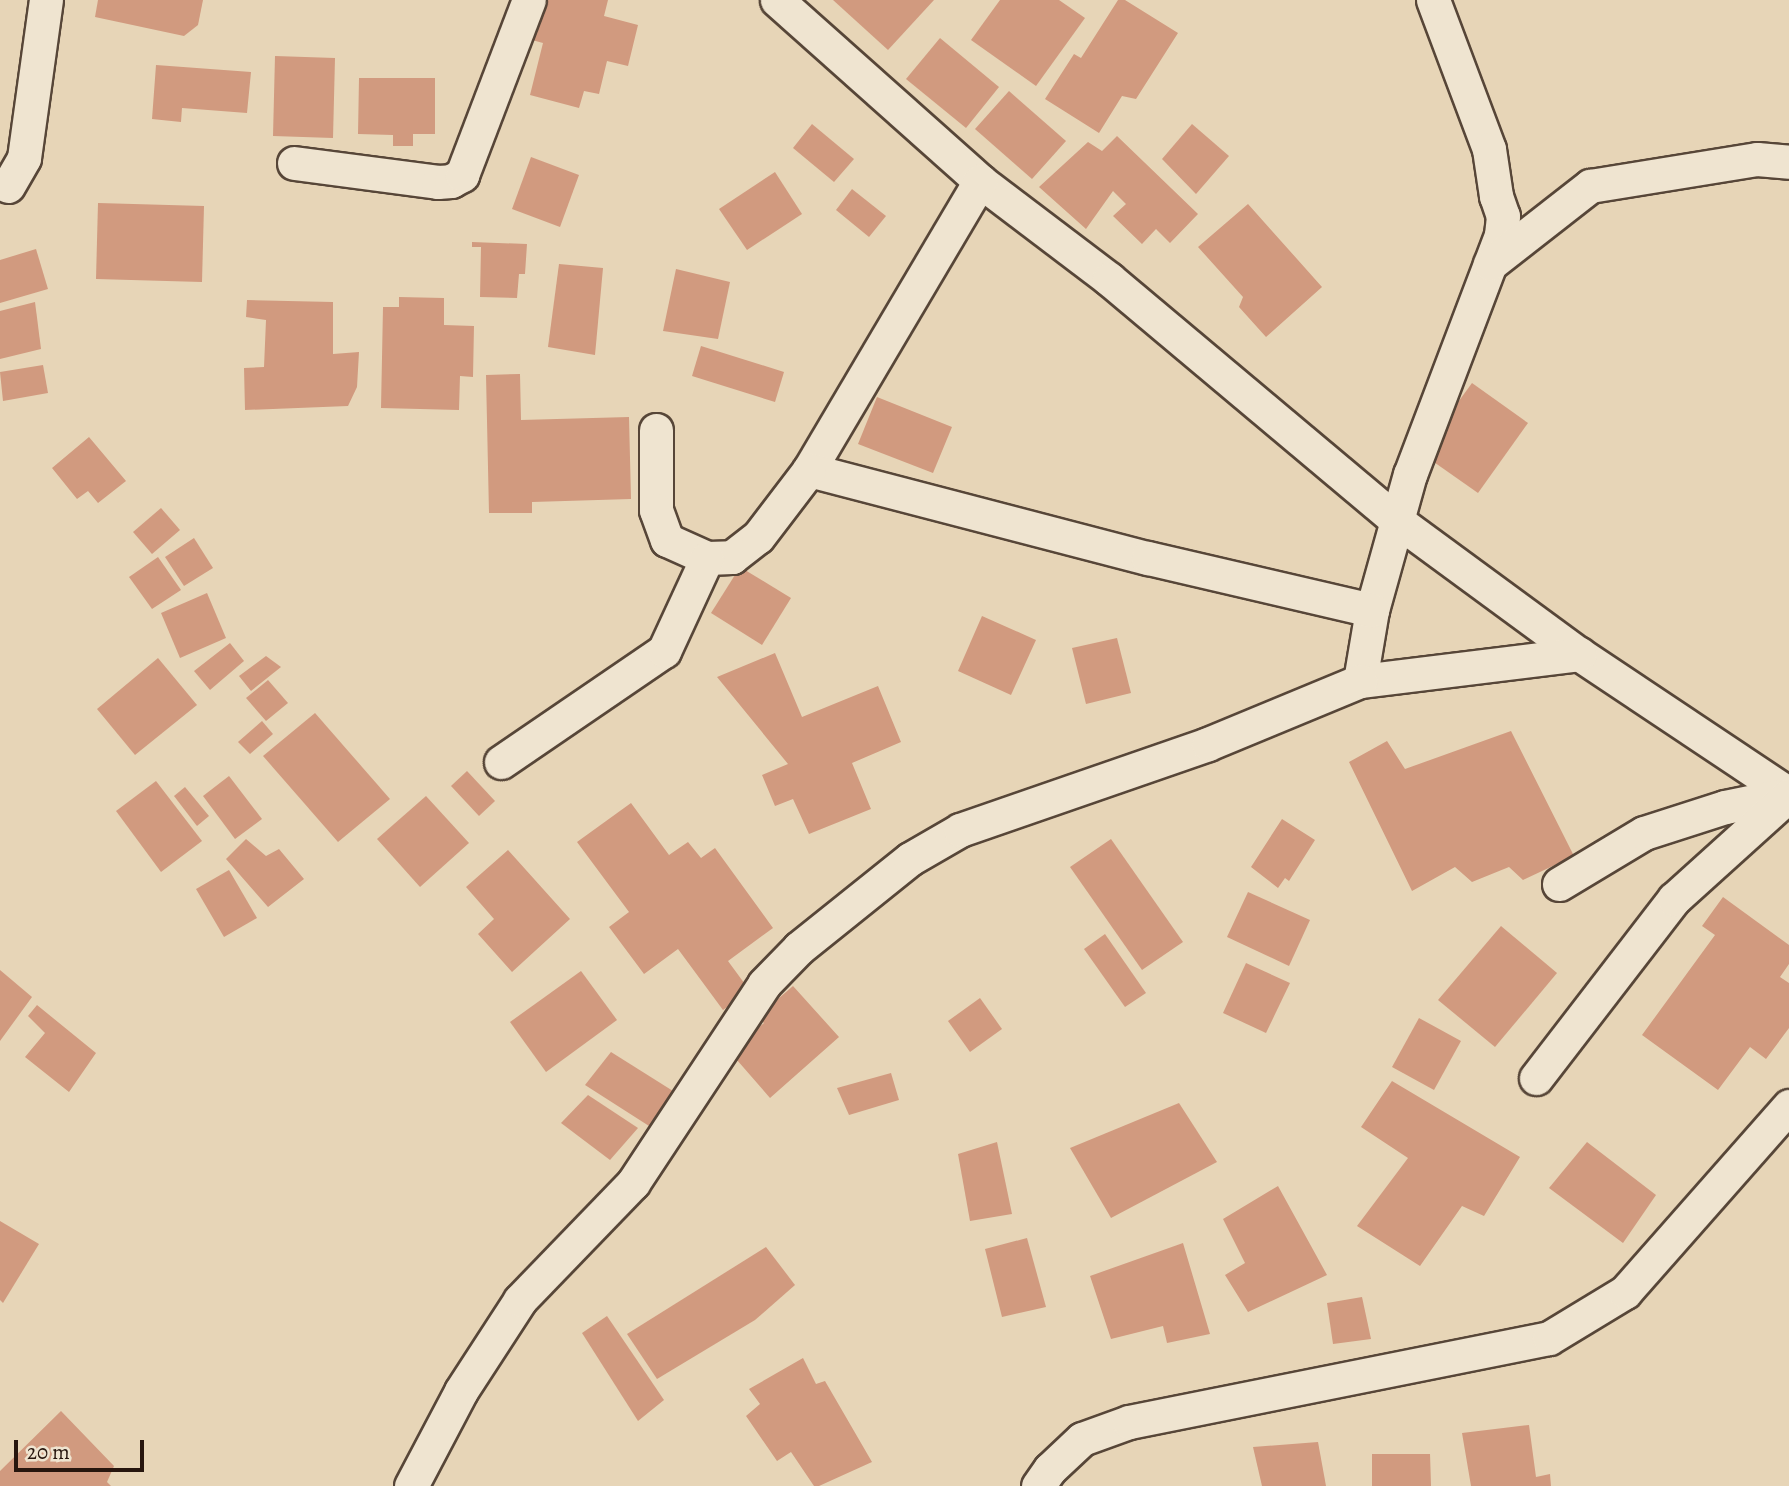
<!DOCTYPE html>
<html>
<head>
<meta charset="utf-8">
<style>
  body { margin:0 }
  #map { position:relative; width:1789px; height:1486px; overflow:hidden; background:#e7d5b7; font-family:Alegreya,serif }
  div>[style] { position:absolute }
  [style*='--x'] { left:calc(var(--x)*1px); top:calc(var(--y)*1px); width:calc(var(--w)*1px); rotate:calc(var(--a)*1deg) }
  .building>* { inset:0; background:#d19a7f }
  .roads { filter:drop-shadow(2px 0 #574638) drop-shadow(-2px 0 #574638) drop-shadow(0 2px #574638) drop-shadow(0 -2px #574638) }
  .minor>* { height:33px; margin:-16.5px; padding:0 16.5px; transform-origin:16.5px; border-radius:16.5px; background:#efe4d0 }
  span { translate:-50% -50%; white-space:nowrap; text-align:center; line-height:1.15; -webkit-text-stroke:6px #efe4d0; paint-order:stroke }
  .scale { position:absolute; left:14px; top:1440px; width:130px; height:32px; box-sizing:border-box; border:4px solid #27160e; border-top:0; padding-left:9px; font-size:21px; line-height:24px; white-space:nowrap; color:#27160e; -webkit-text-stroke:5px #efe4d0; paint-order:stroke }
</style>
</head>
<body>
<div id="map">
  <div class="building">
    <div style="clip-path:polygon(98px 0,203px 0,198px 25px,184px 36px,95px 17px)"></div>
    <div style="clip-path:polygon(542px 0,608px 0,604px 16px,638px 25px,628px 66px,607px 61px,599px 94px,584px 91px,579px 108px,530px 95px,543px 43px,532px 40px)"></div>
    <div style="clip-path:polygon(833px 0,934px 0,888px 50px)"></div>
    <div style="clip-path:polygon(1000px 0,1059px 0,1085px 18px,1036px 86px,971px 40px)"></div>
    <div style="clip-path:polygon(1118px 0,1125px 0,1178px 33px,1136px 99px,1122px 96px,1099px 133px,1045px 99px,1074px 54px,1081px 58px)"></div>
    <div style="clip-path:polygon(940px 38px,999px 87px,966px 128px,906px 79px)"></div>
    <div style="clip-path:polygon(275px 56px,335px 58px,333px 138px,273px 136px)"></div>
    <div style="clip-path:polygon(156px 65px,251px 72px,247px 113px,182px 108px,181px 122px,152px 119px)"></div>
    <div style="clip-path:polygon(359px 78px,435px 78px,435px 134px,413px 134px,413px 146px,393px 146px,393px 135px,358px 134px)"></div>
    <div style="clip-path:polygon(1009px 91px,1066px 141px,1032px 179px,975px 129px)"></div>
    <div style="clip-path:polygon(812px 124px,854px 159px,834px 182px,793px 148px)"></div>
    <div style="clip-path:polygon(1192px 124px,1229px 156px,1196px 194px,1162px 159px)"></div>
    <div style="clip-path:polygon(1117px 136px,1198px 214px,1170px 243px,1156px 229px,1142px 244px,1113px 216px,1126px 204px,1113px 191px,1086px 229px,1039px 187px,1088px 142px,1102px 151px)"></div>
    <div style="clip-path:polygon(531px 157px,579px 175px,560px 227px,512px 209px)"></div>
    <div style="clip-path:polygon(775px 172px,802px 214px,747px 250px,719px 209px)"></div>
    <div style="clip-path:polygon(852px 189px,886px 216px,869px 237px,836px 210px)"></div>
    <div style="clip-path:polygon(98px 203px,204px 206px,202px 282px,96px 279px)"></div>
    <div style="clip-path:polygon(1248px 204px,1322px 287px,1266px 337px,1239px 307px,1243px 297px,1198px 247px)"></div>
    <div style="clip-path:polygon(472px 242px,527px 244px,525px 274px,519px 274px,517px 298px,480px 297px,481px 247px,472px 247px)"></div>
    <div style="clip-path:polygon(36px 249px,48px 289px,0 303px,0 260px)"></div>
    <div style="clip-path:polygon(559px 264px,603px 268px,595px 355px,548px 347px)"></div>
    <div style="clip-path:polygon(676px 269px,730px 282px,718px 339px,663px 331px)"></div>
    <div style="clip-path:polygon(399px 297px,444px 298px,444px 325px,474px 326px,473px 377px,460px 376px,459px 410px,381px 408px,383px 307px,399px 307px)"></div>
    <div style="clip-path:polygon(247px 300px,333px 302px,333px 354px,359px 352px,357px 387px,348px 406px,245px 410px,244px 368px,264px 367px,266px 320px,246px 317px)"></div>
    <div style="clip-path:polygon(35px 302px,41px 349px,0 359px,0 311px)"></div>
    <div style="clip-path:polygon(701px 346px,784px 372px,775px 402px,692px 376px)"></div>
    <div style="clip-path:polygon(43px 365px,48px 393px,3px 401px,0 372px)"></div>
    <div style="clip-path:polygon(520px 374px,521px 420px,629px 417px,631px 499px,532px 502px,532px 513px,489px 513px,486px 375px)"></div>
    <div style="clip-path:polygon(1472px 383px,1528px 423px,1478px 493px,1421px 453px)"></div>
    <div style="clip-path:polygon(877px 397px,952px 427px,933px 473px,858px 444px)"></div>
    <div style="clip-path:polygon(89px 437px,126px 481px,98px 503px,88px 491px,77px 499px,52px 468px)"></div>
    <div style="clip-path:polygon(161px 508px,180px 530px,152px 554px,133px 532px)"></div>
    <div style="clip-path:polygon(194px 538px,213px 568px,184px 586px,165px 557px)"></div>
    <div style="clip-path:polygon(158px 557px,181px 590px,152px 609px,129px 577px)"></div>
    <div style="clip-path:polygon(740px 567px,791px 598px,762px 645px,711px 613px)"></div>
    <div style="clip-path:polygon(207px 593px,226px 638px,180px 658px,161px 613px)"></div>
    <div style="clip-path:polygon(982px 616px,1036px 640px,1011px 695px,958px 671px)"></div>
    <div style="clip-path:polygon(1117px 638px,1131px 693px,1086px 704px,1072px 648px)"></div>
    <div style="clip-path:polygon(230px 643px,244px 661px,210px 690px,194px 671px)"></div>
    <div style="clip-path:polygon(775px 653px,802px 717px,878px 686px,901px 742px,852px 763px,871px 809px,809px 834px,793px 799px,775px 806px,762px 775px,788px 764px,717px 677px)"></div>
    <div style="clip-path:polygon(266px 656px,281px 667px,251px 691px,239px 676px)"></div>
    <div style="clip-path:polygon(158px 658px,197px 705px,135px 755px,97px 709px)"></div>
    <div style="clip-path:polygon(268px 680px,288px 703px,266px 721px,246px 698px)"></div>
    <div style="clip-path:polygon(315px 713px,390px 799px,338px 842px,263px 756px)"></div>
    <div style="clip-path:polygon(262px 721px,273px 734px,250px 754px,238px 742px)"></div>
    <div style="clip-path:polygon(1511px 731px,1574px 856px,1523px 880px,1509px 867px,1472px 882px,1455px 867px,1412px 891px,1349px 762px,1387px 741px,1405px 769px)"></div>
    <div style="clip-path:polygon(467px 771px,495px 801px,479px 816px,451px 786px)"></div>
    <div style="clip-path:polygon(229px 776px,262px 819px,235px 839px,203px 796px)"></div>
    <div style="clip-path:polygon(156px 781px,202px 841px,161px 872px,116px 811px)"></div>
    <div style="clip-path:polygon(185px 787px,209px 816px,197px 826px,174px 796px)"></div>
    <div style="clip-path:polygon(426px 796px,469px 843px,420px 887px,377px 839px)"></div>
    <div style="clip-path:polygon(631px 803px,669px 855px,688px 842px,701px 858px,715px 848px,773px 928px,728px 961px,750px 991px,723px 1010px,678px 949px,644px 974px,609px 927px,629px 912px,577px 842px)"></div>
    <div style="clip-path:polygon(1282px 819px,1315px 840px,1289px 881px,1285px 878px,1278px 888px,1251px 867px)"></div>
    <div style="clip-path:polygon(246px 839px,266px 856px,279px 849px,304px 879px,268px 907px,226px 859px)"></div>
    <div style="clip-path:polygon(1111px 839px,1183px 942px,1142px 970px,1070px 867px)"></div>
    <div style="clip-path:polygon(508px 850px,570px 919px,512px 972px,478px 934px,494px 919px,466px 887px)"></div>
    <div style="clip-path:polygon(229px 870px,257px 918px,224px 937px,196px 889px)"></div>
    <div style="clip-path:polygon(1248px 892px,1310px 920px,1289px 966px,1227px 937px)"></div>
    <div style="clip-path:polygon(1723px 897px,1789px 945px,1789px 964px,1780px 977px,1789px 983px,1789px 1028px,1766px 1059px,1750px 1047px,1718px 1090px,1642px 1035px,1715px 935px,1702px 926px)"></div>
    <div style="clip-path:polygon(1501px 926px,1557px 973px,1495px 1047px,1438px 1000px)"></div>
    <div style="clip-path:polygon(1105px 934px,1146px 993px,1125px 1007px,1084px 949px)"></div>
    <div style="clip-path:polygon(1246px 963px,1290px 983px,1266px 1033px,1223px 1013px)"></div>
    <div style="clip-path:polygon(0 970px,32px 997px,0 1041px)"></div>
    <div style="clip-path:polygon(581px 971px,617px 1020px,546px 1072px,510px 1022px)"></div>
    <div style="clip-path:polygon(793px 986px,839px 1037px,770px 1098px,730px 1052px,764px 1023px,757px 1017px)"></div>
    <div style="clip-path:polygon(980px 998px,1002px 1029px,970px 1052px,948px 1021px)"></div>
    <div style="clip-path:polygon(37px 1005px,96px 1053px,69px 1092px,25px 1057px,45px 1033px,28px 1016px)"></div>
    <div style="clip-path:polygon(1419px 1018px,1461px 1041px,1434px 1090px,1392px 1067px)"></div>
    <div style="clip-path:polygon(611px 1052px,673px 1091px,660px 1133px,585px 1085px)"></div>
    <div style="clip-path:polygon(891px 1073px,899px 1100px,849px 1115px,837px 1088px)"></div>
    <div style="clip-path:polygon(1392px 1081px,1520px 1157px,1484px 1216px,1462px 1206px,1420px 1266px,1357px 1226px,1408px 1158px,1361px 1127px)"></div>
    <div style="clip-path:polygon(588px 1095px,638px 1128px,610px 1160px,561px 1123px)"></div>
    <div style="clip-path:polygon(1179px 1103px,1217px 1162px,1111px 1218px,1070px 1148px)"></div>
    <div style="clip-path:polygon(997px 1142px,1012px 1214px,970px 1221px,958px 1154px)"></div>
    <div style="clip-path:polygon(1587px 1142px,1656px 1195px,1623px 1243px,1549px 1188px)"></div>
    <div style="clip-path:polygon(1278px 1186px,1327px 1275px,1248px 1312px,1225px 1275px,1245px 1263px,1223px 1219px)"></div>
    <div style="clip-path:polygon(0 1221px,39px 1244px,3px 1303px,0 1300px)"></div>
    <div style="clip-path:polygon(1027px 1238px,1046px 1307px,1002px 1317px,985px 1249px)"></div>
    <div style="clip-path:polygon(1183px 1243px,1210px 1334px,1167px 1343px,1163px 1326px,1111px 1339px,1090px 1276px)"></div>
    <div style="clip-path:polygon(766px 1247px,795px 1285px,755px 1320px,657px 1379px,627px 1334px)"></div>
    <div style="clip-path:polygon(1362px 1297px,1371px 1339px,1333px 1344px,1327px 1303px)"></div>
    <div style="clip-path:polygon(607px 1316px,664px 1400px,638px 1421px,582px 1333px)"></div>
    <div style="clip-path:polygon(803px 1358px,816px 1384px,825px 1381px,872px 1462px,819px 1486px,814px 1486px,791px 1452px,777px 1461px,746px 1416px,760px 1404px,749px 1389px)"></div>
    <div style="clip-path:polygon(61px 1411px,114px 1466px,107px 1482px,111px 1486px,0 1486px,0 1471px)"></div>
    <div style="clip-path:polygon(1529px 1425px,1536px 1477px,1550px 1474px,1551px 1486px,1471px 1486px,1462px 1433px)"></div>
    <div style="clip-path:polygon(1318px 1442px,1326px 1486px,1262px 1486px,1253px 1447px)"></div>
    <div style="clip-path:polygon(1372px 1454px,1430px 1454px,1431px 1486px,1372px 1486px)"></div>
  </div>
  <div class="roads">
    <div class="minor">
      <div style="--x:777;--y:0;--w:272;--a:41.7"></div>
      <div style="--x:980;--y:181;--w:162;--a:37.2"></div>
      <div style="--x:1109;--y:279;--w:378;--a:40"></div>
      <div style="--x:1399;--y:522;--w:223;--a:36.3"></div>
      <div style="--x:1579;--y:654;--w:252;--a:33.7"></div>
      <div style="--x:1433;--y:0;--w:159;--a:69.4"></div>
      <div style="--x:1489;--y:149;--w:48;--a:81.5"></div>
      <div style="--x:1496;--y:196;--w:21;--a:71"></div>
      <div style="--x:1503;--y:216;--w:19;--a:96"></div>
      <div style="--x:1501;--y:235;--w:256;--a:110.8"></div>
      <div style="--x:1410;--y:474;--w:141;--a:105.6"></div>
      <div style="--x:1372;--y:610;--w:72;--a:99.6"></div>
      <div style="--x:1360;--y:681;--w:221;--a:-7"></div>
      <div style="--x:294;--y:163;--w:145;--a:7.5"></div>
      <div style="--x:438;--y:182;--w:13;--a:-4"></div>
      <div style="--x:451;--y:181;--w:13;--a:-29"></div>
      <div style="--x:462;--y:175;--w:187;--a:-69.1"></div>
      <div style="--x:980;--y:181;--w:336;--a:120.6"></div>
      <div style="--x:809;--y:470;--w:350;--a:14.6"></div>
      <div style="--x:1148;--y:558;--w:230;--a:13.1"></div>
      <div style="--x:8;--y:186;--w:32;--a:-60"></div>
      <div style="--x:24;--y:158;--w:160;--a:-82.1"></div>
      <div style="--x:1490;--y:264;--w:127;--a:-38"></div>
      <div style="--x:1590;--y:186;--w:169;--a:-9.2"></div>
      <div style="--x:1757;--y:159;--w:32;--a:5"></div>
      <div style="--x:656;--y:430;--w:80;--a:90"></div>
      <div style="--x:656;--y:510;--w:32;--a:70"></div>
      <div style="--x:667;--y:540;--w:44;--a:24.2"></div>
      <div style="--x:707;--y:558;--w:25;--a:-2"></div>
      <div style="--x:732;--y:557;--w:33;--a:-38"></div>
      <div style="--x:758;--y:537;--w:84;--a:-52.7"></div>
      <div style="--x:501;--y:762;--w:197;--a:-34.3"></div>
      <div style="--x:664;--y:651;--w:102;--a:-65.2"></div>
      <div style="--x:1559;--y:884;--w:99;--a:-31"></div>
      <div style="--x:1644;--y:833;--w:85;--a:-17.8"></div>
      <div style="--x:1725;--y:807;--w:65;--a:-11.5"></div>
      <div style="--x:1536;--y:1078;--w:226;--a:-52.4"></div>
      <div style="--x:1674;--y:899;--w:155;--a:-42.1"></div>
      <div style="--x:411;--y:1486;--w:107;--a:-62.2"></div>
      <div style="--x:461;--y:1391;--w:108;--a:-57"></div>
      <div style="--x:520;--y:1300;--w:163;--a:-46"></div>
      <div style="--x:633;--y:1183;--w:238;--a:-56.6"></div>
      <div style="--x:764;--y:984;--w:50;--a:-45.8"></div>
      <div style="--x:799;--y:948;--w:142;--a:-38.7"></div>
      <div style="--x:910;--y:859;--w:58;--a:-30.1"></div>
      <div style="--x:960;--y:830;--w:262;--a:-19.1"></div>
      <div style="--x:1208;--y:744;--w:165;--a:-22.5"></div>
      <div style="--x:1038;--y:1486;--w:21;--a:-55"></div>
      <div style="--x:1050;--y:1469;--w:44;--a:-43.2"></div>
      <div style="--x:1082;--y:1439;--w:50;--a:-19.9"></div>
      <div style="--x:1129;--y:1422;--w:428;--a:-11.3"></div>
      <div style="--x:1549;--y:1338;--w:89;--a:-31.2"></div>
      <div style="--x:1625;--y:1292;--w:248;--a:-48.6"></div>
    </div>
  </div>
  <div class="scale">20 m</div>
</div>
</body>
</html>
